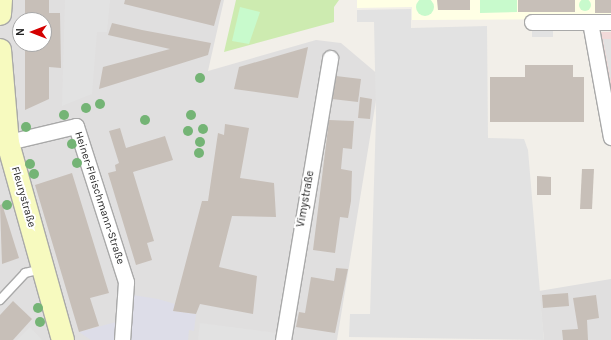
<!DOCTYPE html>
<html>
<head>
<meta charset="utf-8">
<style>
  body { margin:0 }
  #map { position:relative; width:611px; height:340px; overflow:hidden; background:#f2efe9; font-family:Karla,sans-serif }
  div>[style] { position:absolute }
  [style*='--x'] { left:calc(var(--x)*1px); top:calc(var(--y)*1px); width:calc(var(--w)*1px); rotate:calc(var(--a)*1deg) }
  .residential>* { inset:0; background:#e0dfdf }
  .commercial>* { inset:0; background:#f2dad9 }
  .education>* { inset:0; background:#ffffe5 }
  .grass>* { inset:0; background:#cdebb0 }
  .park>* { inset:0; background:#c8facc }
  .round { border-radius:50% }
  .parking>* { inset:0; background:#e2e2e2 }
  .plaza>* { inset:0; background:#dddde8 }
  .building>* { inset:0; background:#c7bfb8 }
  .roads { filter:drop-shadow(1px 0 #a9a9a9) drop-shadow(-1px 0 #a9a9a9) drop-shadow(0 1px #a9a9a9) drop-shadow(0 -1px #a9a9a9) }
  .lane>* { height:8px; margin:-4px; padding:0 4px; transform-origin:4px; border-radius:4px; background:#fff }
  .street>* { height:15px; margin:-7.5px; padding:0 7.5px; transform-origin:7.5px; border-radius:7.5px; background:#fff }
  .secondary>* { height:22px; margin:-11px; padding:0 11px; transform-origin:11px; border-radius:11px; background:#f7fabf }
  .trees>* { width:10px; height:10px; margin:-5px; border-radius:50%; background:#74b475 }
  span { translate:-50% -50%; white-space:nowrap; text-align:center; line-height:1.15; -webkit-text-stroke:4px #fff; paint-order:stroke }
  .street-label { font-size:11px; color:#222 }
  .north { position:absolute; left:12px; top:12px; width:40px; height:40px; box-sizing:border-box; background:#fff; border:1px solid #a7a7a7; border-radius:50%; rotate:270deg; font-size:11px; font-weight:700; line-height:16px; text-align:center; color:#222 }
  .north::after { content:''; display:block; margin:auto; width:14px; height:18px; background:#d40000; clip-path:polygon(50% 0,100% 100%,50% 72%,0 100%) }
</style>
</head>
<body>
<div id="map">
  <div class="residential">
    <div style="clip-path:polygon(evenodd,0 0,224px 0,208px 71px,316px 40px,341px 43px,380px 76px,337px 340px,0 340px,0 0,20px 20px,44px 20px,44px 44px,20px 44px,20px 20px)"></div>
    <div style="clip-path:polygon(611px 279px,611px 340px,544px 340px,539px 291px)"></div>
  </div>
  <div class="commercial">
    <div style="clip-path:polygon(600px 32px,611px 32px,611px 102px)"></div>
  </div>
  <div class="education">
    <div style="clip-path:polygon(357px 0,611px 0,611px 19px,412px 20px,412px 7px,357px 8px)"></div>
  </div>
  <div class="grass">
    <div style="clip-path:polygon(236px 0,339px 0,334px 7px,334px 22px,224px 52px)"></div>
  </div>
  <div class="park">
    <div class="round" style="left:416px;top:-2px;width:18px;height:18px"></div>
    <div class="round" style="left:579px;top:-1px;width:12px;height:12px"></div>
    <div style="clip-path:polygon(480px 0,517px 0,517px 12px,480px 13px)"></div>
    <div style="clip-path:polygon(240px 7px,260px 12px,249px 44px,232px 41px)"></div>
  </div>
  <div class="parking">
    <div style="clip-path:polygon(65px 0,110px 0,107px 32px,97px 32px,92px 94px,62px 106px)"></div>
    <div style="clip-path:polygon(411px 9px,411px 28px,487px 26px,488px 138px,524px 139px,528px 150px,544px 340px,349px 337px,350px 314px,370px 314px,376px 117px,374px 22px,357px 22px,357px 10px)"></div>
    <div style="clip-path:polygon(532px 22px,553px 22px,553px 37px,532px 37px)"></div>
    <div style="clip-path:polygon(603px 39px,611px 39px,611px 82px)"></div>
    <div style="clip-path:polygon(200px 323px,276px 333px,275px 340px,198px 340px)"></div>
    <div style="clip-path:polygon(30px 327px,42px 340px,17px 340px)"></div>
  </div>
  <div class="plaza">
    <div style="clip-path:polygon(120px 293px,158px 299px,175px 304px,173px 311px,196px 314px,194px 331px,189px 330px,188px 340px,91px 340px,79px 332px,116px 322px)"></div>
  </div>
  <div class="building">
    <div style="clip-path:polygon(25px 0,49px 0,49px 13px,60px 13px,61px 68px,49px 67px,49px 99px,25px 110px,25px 44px,44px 44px,44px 20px,25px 20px)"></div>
    <div style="clip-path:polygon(125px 0,221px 0,214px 26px,124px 4px)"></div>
    <div style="clip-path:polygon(437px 0,470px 0,470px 10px,438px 10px)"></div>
    <div style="clip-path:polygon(518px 0,575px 0,575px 12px,518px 12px)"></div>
    <div style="clip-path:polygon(595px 0,611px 0,611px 13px,595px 13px)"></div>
    <div style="clip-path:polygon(112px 23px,142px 30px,211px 43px,208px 55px,99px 89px,103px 67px,170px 49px,108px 35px)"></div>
    <div style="clip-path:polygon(308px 47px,298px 98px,234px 89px,239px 67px)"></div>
    <div style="clip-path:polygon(525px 65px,573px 65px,573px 77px,584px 77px,584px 122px,490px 122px,490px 77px,525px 77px)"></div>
    <div style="clip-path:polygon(336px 76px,361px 79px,358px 102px,332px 99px)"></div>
    <div style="clip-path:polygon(360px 97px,372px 99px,370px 119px,358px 118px)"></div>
    <div style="clip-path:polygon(329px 120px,354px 121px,352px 149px,343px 148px,341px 169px,352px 171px,351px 201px,348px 218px,340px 217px,335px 253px,313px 250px)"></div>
    <div style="clip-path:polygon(225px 124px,249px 128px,240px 178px,274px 183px,276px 217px,232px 216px,219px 267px,257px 276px,253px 314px,200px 304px,196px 314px,173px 311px,202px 201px,208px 201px,218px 133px,224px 135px)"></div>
    <div style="clip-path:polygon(120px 128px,126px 148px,165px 136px,173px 160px,133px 172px,154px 241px,147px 243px,152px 260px,136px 265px,108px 173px,116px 171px,115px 165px,119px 163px,109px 131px)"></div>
    <div style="clip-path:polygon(582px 169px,594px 169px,592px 209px,580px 209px)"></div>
    <div style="clip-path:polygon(72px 173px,109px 293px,90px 298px,99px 326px,79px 332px,35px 185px)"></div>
    <div style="clip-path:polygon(537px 176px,551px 177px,551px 195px,537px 195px)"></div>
    <div style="clip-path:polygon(2px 204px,19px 258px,2px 264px,0 205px)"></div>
    <div style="clip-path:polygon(336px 268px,348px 269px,335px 333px,296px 327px,299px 312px,305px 313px,311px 277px,334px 281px)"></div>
    <div style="clip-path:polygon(568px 293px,569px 306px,543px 308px,542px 295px)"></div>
    <div style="clip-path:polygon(596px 295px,599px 318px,587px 320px,588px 340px,563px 340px,562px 330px,578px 329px,573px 298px)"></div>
    <div style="clip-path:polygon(13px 301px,32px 319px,13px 340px,0 340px,0 315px)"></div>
  </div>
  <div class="roads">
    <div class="lane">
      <div style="--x:0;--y:300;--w:37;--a:-47"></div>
      <div style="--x:25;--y:273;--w:18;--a:-13"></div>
    </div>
    <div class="street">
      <div style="--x:532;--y:22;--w:79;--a:0"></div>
      <div style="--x:590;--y:22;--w:117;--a:79.7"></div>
      <div style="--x:0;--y:144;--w:78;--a:-13.3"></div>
      <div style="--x:76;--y:126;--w:164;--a:72.2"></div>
      <div style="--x:126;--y:282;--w:58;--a:93.9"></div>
      <div style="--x:283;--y:340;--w:286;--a:-80.5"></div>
    </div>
    <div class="secondary">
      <div style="--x:0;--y:14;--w:14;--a:-86"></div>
      <div style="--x:0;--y:50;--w:93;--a:85.1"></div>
      <div style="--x:8;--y:143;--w:205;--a:74.4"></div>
    </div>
  </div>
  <div class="trees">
    <div style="left:200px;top:78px"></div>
    <div style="left:100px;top:104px"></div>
    <div style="left:86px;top:108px"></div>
    <div style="left:64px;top:115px"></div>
    <div style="left:191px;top:115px"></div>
    <div style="left:145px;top:120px"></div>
    <div style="left:26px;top:127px"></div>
    <div style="left:203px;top:129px"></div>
    <div style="left:188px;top:131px"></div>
    <div style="left:200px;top:142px"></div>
    <div style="left:72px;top:144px"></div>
    <div style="left:199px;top:153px"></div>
    <div style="left:77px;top:163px"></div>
    <div style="left:30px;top:164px"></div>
    <div style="left:34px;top:174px"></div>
    <div style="left:7px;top:205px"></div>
    <div style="left:38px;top:308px"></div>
    <div style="left:40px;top:322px"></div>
  </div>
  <div class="street-label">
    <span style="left:23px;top:197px;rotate:74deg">Fleurystraße</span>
    <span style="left:99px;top:198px;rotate:72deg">Heiner-Fleischmann-Straße</span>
    <span style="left:306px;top:199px;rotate:-80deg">Vimystraße</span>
  </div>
  <div class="north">N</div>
</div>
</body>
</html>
